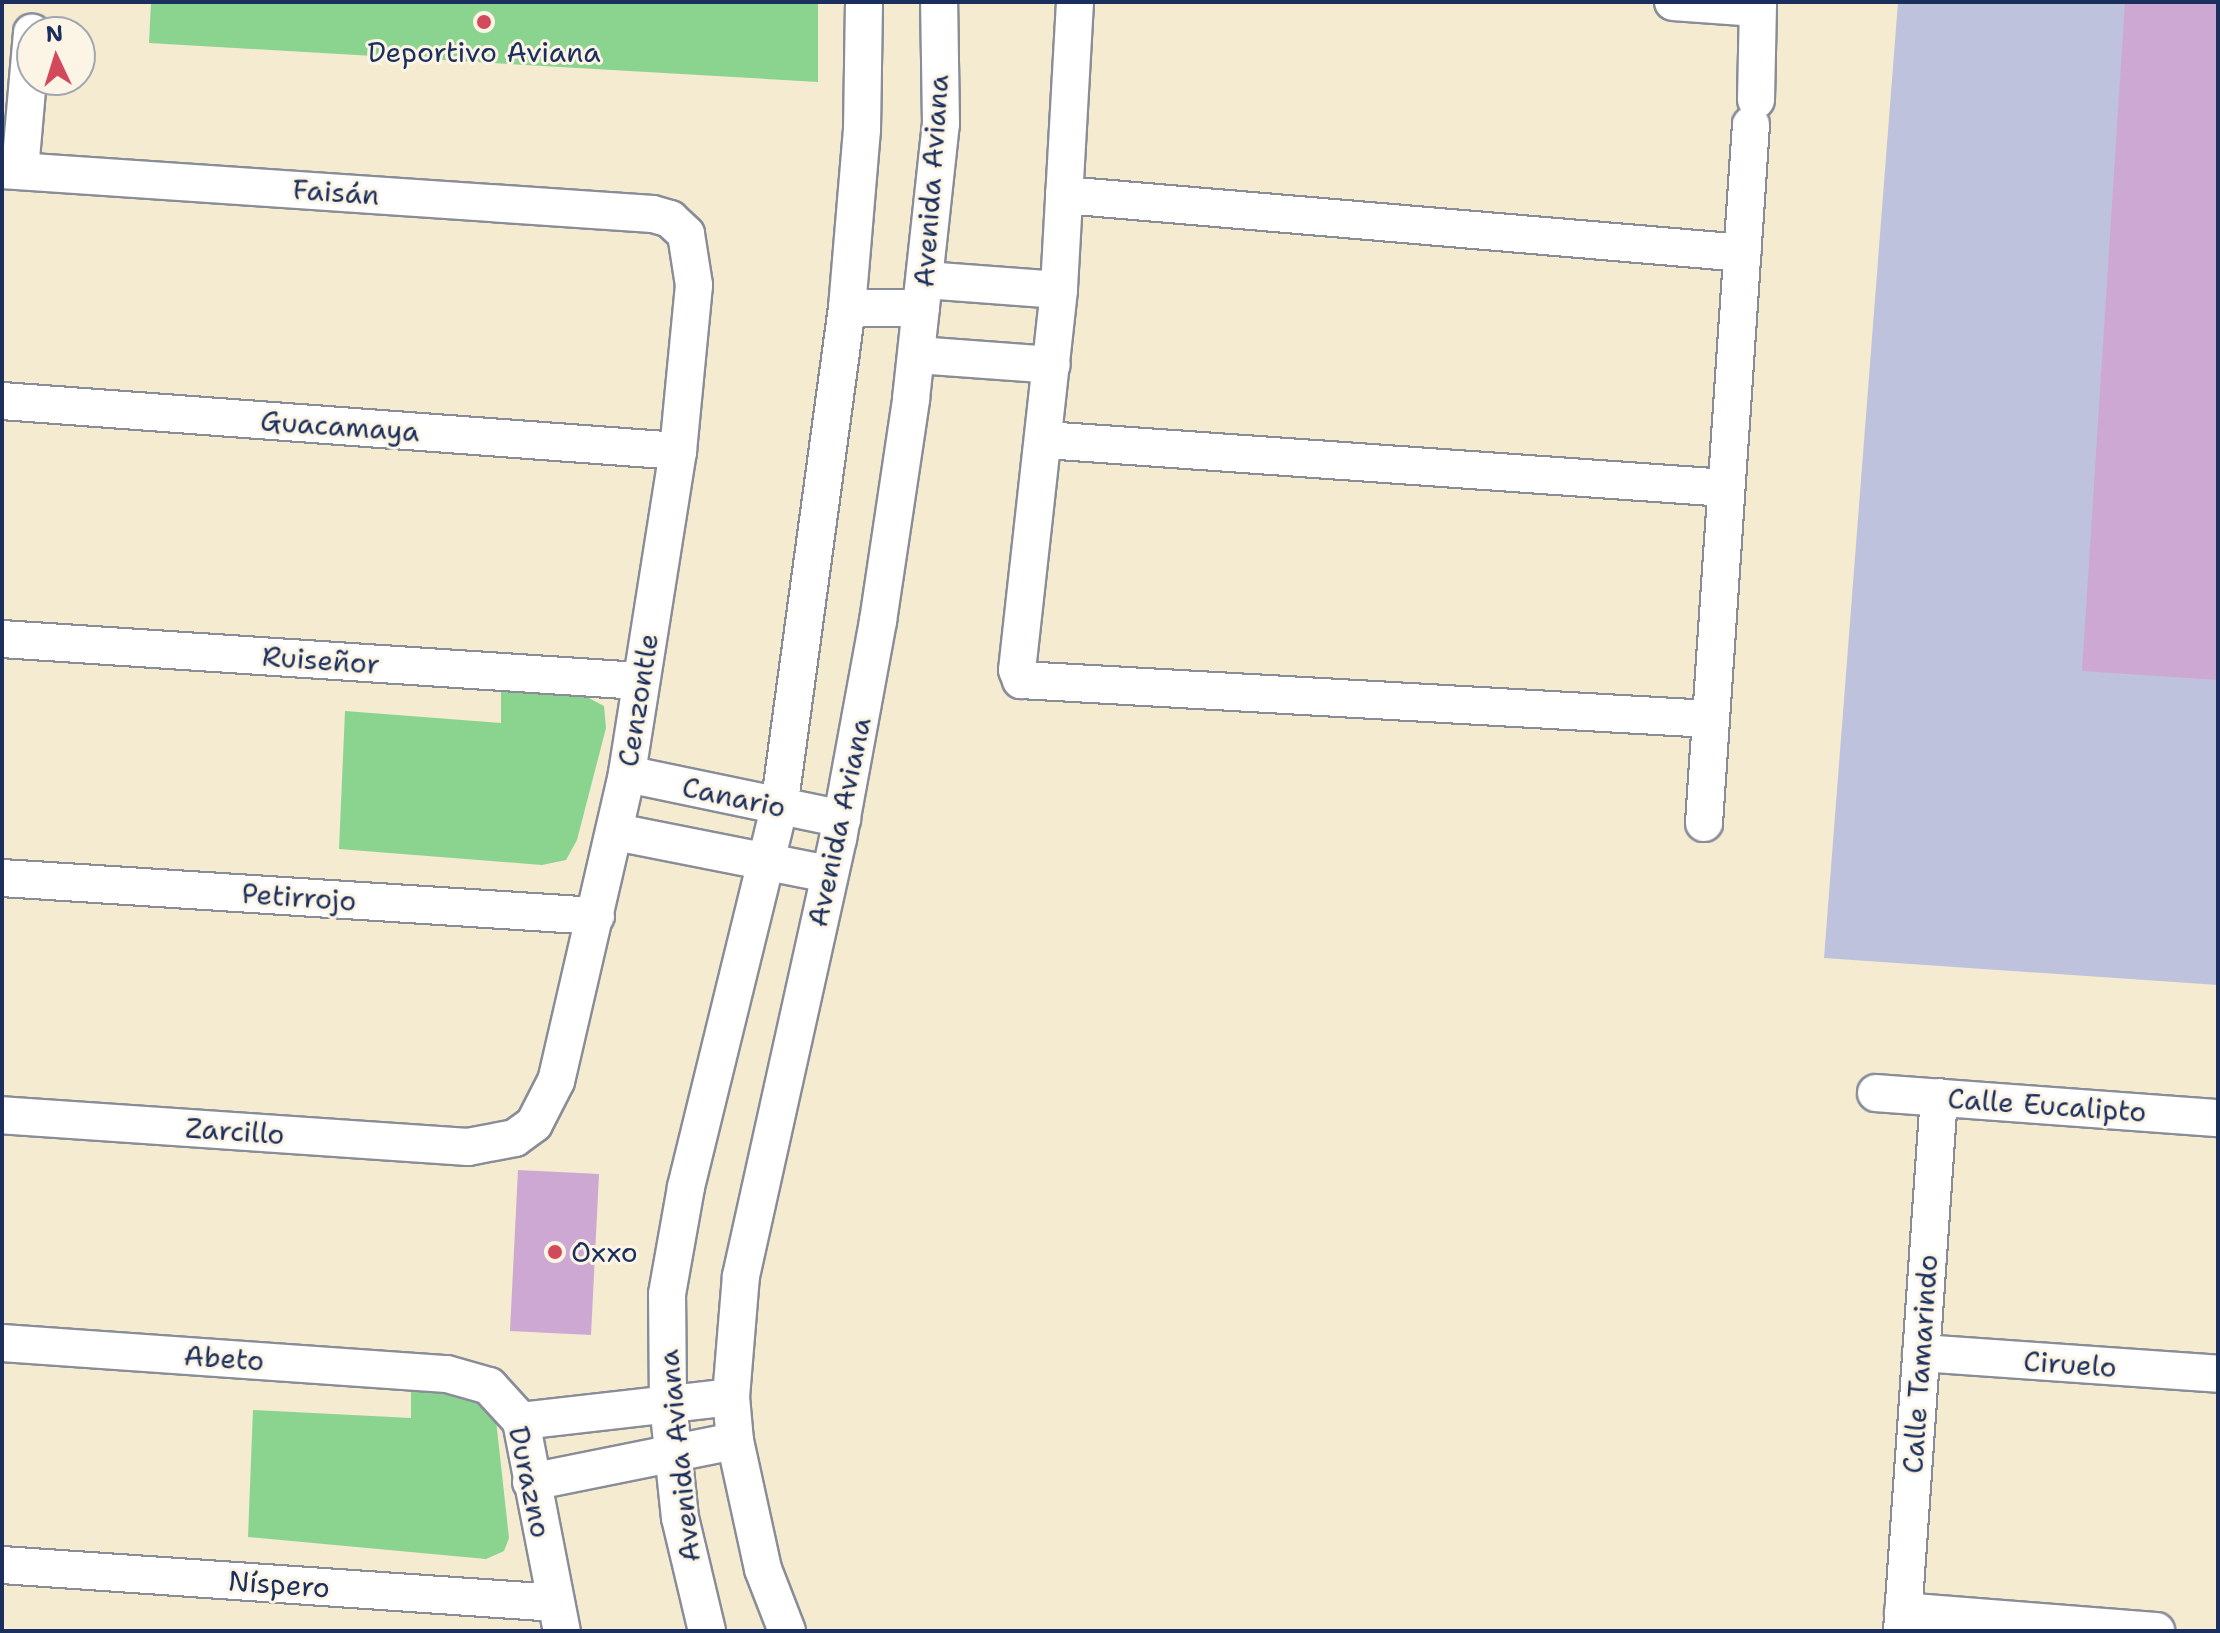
<!DOCTYPE html>
<html>
<head>
<meta charset="utf-8">
<style>
  body { margin:0 }
  #map { position:relative; width:2220px; height:1633px; overflow:hidden; background:#f4ebd1; font-family:"Shantell Sans",sans-serif }
  div>[style] { position:absolute }
  [style*='--x'] { left:calc(var(--x)*1px); top:calc(var(--y)*1px); width:calc(var(--w)*1px); rotate:calc(var(--a)*1deg) }
  .industrial>* { inset:0; background:#bfc2dd }
  .green>* { inset:0; background:#8bd490 }
  .building>* { inset:0; background:#cda8d3 }
  .roads { filter:drop-shadow(2px 0 #888d98) drop-shadow(-2px 0 #888d98) drop-shadow(0 2px #888d98) drop-shadow(0 -2px #888d98) }
  .minor>* { height:36px; margin:-18px; padding:0 18px; transform-origin:18px; border-radius:18px; background:#fff }
  .dots>* { width:22px; height:22px; translate:-50% -50%; box-sizing:border-box; border:4px solid #fcf5e5; border-radius:50% }
  span { translate:-50% -50%; white-space:nowrap; text-align:center; line-height:1.15; -webkit-text-stroke:6px #fcf5e5; paint-order:stroke }
  .poi-label { font-size:28px; color:#1b2f5e }
  .left { translate:0 -50%; text-align:left }
  .street-label { font-size:28px; color:#1b2f5e }
  .frame { position:absolute; inset:0; border:4px solid #1b2f5e; pointer-events:none }
  .north { position:absolute; left:16px; top:16px; width:80px; height:80px; box-sizing:border-box; background:#fcf5e5; border:2px solid #a2a6af; border-radius:50%; rotate:356deg; font-size:22px; font-weight:700; line-height:32px; text-align:center; color:#1b2f5e }
  .north::after { content:''; display:block; margin:auto; width:28px; height:36px; background:#d1495b; clip-path:polygon(50% 0,100% 100%,50% 72%,0 100%) }
</style>
</head>
<body>
<div id="map">
  <div class="industrial">
    <div style="clip-path:polygon(1898px 2px,2218px 2px,2218px 985px,1824px 958px)"></div>
  </div>
  <div class="green">
    <div style="clip-path:polygon(151px 2px,818px 2px,818px 82px,149px 43px)"></div>
    <div style="clip-path:polygon(501px 690px,587px 697px,604px 706px,606px 728px,577px 840px,566px 860px,542px 865px,339px 849px,345px 711px,501px 723px)"></div>
    <div style="clip-path:polygon(411px 1390px,471px 1393px,495px 1411px,509px 1538px,504px 1551px,486px 1559px,248px 1537px,253px 1410px,411px 1418px)"></div>
  </div>
  <div class="building">
    <div style="clip-path:polygon(2125px 2px,2218px 2px,2218px 680px,2082px 671px)"></div>
    <div style="clip-path:polygon(518px 1170px,599px 1174px,591px 1335px,510px 1331px)"></div>
  </div>
  <div class="roads">
    <div class="minor">
      <div style="--x:1075;--y:2;--w:288;--a:93.2"></div>
      <div style="--x:1059;--y:290;--w:382;--a:96.3"></div>
      <div style="--x:1017;--y:670;--w:11;--a:68"></div>
      <div style="--x:1021;--y:680;--w:690;--a:3.24"></div>
      <div style="--x:1673;--y:2;--w:84;--a:4.1"></div>
      <div style="--x:1756;--y:100;--w:98;--a:-88.8"></div>
      <div style="--x:2;--y:170;--w:652;--a:3.87"></div>
      <div style="--x:653;--y:214;--w:18;--a:16"></div>
      <div style="--x:670;--y:219;--w:22;--a:43"></div>
      <div style="--x:686;--y:234;--w:52;--a:81.1"></div>
      <div style="--x:694;--y:285;--w:167;--a:95.5"></div>
      <div style="--x:678;--y:451;--w:327;--a:99"></div>
      <div style="--x:627;--y:774;--w:315;--a:103"></div>
      <div style="--x:556;--y:1081;--w:48;--a:117.1"></div>
      <div style="--x:534;--y:1124;--w:24;--a:144"></div>
      <div style="--x:515;--y:1138;--w:48;--a:169.2"></div>
      <div style="--x:468;--y:1147;--w:467;--a:-176.1"></div>
      <div style="--x:20;--y:170;--w:138;--a:-85"></div>
      <div style="--x:1064;--y:195;--w:681;--a:4.88"></div>
      <div style="--x:925;--y:280;--w:134;--a:4.3"></div>
      <div style="--x:847;--y:308;--w:74;--a:0"></div>
      <div style="--x:917;--y:355;--w:135;--a:4.2"></div>
      <div style="--x:2;--y:401;--w:678;--a:4.23"></div>
      <div style="--x:1045;--y:440;--w:683;--a:4.03"></div>
      <div style="--x:2;--y:639;--w:639;--a:3.77"></div>
      <div style="--x:627;--y:774;--w:220;--a:11.8"></div>
      <div style="--x:1704;--y:823;--w:700;--a:-86.15"></div>
      <div style="--x:616;--y:832;--w:217;--a:11.2"></div>
      <div style="--x:2;--y:878;--w:595;--a:3.66"></div>
      <div style="--x:1876;--y:1093;--w:343;--a:4.2"></div>
      <div style="--x:2;--y:1343;--w:446;--a:4"></div>
      <div style="--x:447;--y:1374;--w:44;--a:15.9"></div>
      <div style="--x:489;--y:1386;--w:47;--a:47.6"></div>
      <div style="--x:521;--y:1421;--w:214;--a:79"></div>
      <div style="--x:1921;--y:1353;--w:298;--a:4"></div>
      <div style="--x:521;--y:1421;--w:211;--a:-6.5"></div>
      <div style="--x:531;--y:1482;--w:208;--a:-11.4"></div>
      <div style="--x:2;--y:1565;--w:555;--a:3.92"></div>
      <div style="--x:1903;--y:1611;--w:254;--a:4.5"></div>
      <div style="--x:707;--y:1631;--w:116;--a:-103.4"></div>
      <div style="--x:680;--y:1518;--w:115;--a:-96"></div>
      <div style="--x:668;--y:1404;--w:110;--a:-90.5"></div>
      <div style="--x:667;--y:1294;--w:109;--a:-79.9"></div>
      <div style="--x:686;--y:1187;--w:390;--a:-76.2"></div>
      <div style="--x:779;--y:808;--w:505;--a:-82.26"></div>
      <div style="--x:847;--y:308;--w:179;--a:-85.2"></div>
      <div style="--x:862;--y:130;--w:128;--a:-89.1"></div>
      <div style="--x:787;--y:1631;--w:66;--a:-111.2"></div>
      <div style="--x:763;--y:1569;--w:131;--a:-102.3"></div>
      <div style="--x:735;--y:1441;--w:44;--a:-95.2"></div>
      <div style="--x:731;--y:1397;--w:121;--a:-85.3"></div>
      <div style="--x:741;--y:1276;--w:448;--a:-77.5"></div>
      <div style="--x:838;--y:839;--w:222;--a:-79.6"></div>
      <div style="--x:878;--y:621;--w:224;--a:-81.5"></div>
      <div style="--x:911;--y:399;--w:277;--a:-83.8"></div>
      <div style="--x:941;--y:124;--w:122;--a:-90.9"></div>
      <div style="--x:1902;--y:1631;--w:535;--a:-86.04"></div>
    </div>
  </div>
  <div class="dots">
    <div style="left:484px;top:22px;background:#d1495b"></div>
    <div style="left:555px;top:1252px;background:#d1495b"></div>
  </div>
  <div class="poi-label">
    <span style="left:484px;top:52px">Deportivo Aviana</span>
    <span class="left" style="left:571px;top:1252px">Oxxo</span>
  </div>
  <div class="street-label">
    <span style="left:931px;top:181px;rotate:-86deg">Avenida Aviana</span>
    <span style="left:336px;top:192px;rotate:4deg">Faisán</span>
    <span style="left:340px;top:426px;rotate:4deg">Guacamaya</span>
    <span style="left:321px;top:660px;rotate:4deg">Ruiseñor</span>
    <span style="left:638px;top:700px;rotate:-81deg">Cenzontle</span>
    <span style="left:734px;top:797px;rotate:12deg">Canario</span>
    <span style="left:839px;top:822px;rotate:-78deg">Avenida Aviana</span>
    <span style="left:299px;top:897px;rotate:4deg">Petirrojo</span>
    <span style="left:2047px;top:1105px;rotate:4deg">Calle Eucalipto</span>
    <span style="left:235px;top:1131px;rotate:4deg">Zarcillo</span>
    <span style="left:224px;top:1358px;rotate:4deg">Abeto</span>
    <span style="left:1920px;top:1364px;rotate:-86deg">Calle Tamarindo</span>
    <span style="left:2070px;top:1364px;rotate:4deg">Ciruelo</span>
    <span style="left:679px;top:1456px;rotate:-96deg">Avenida Aviana</span>
    <span style="left:530px;top:1482px;rotate:78deg">Durazno</span>
    <span style="left:279px;top:1584px;rotate:4deg">Níspero</span>
  </div>
  <div class="frame"></div>
  <div class="north">N</div>
</div>
</body>
</html>
